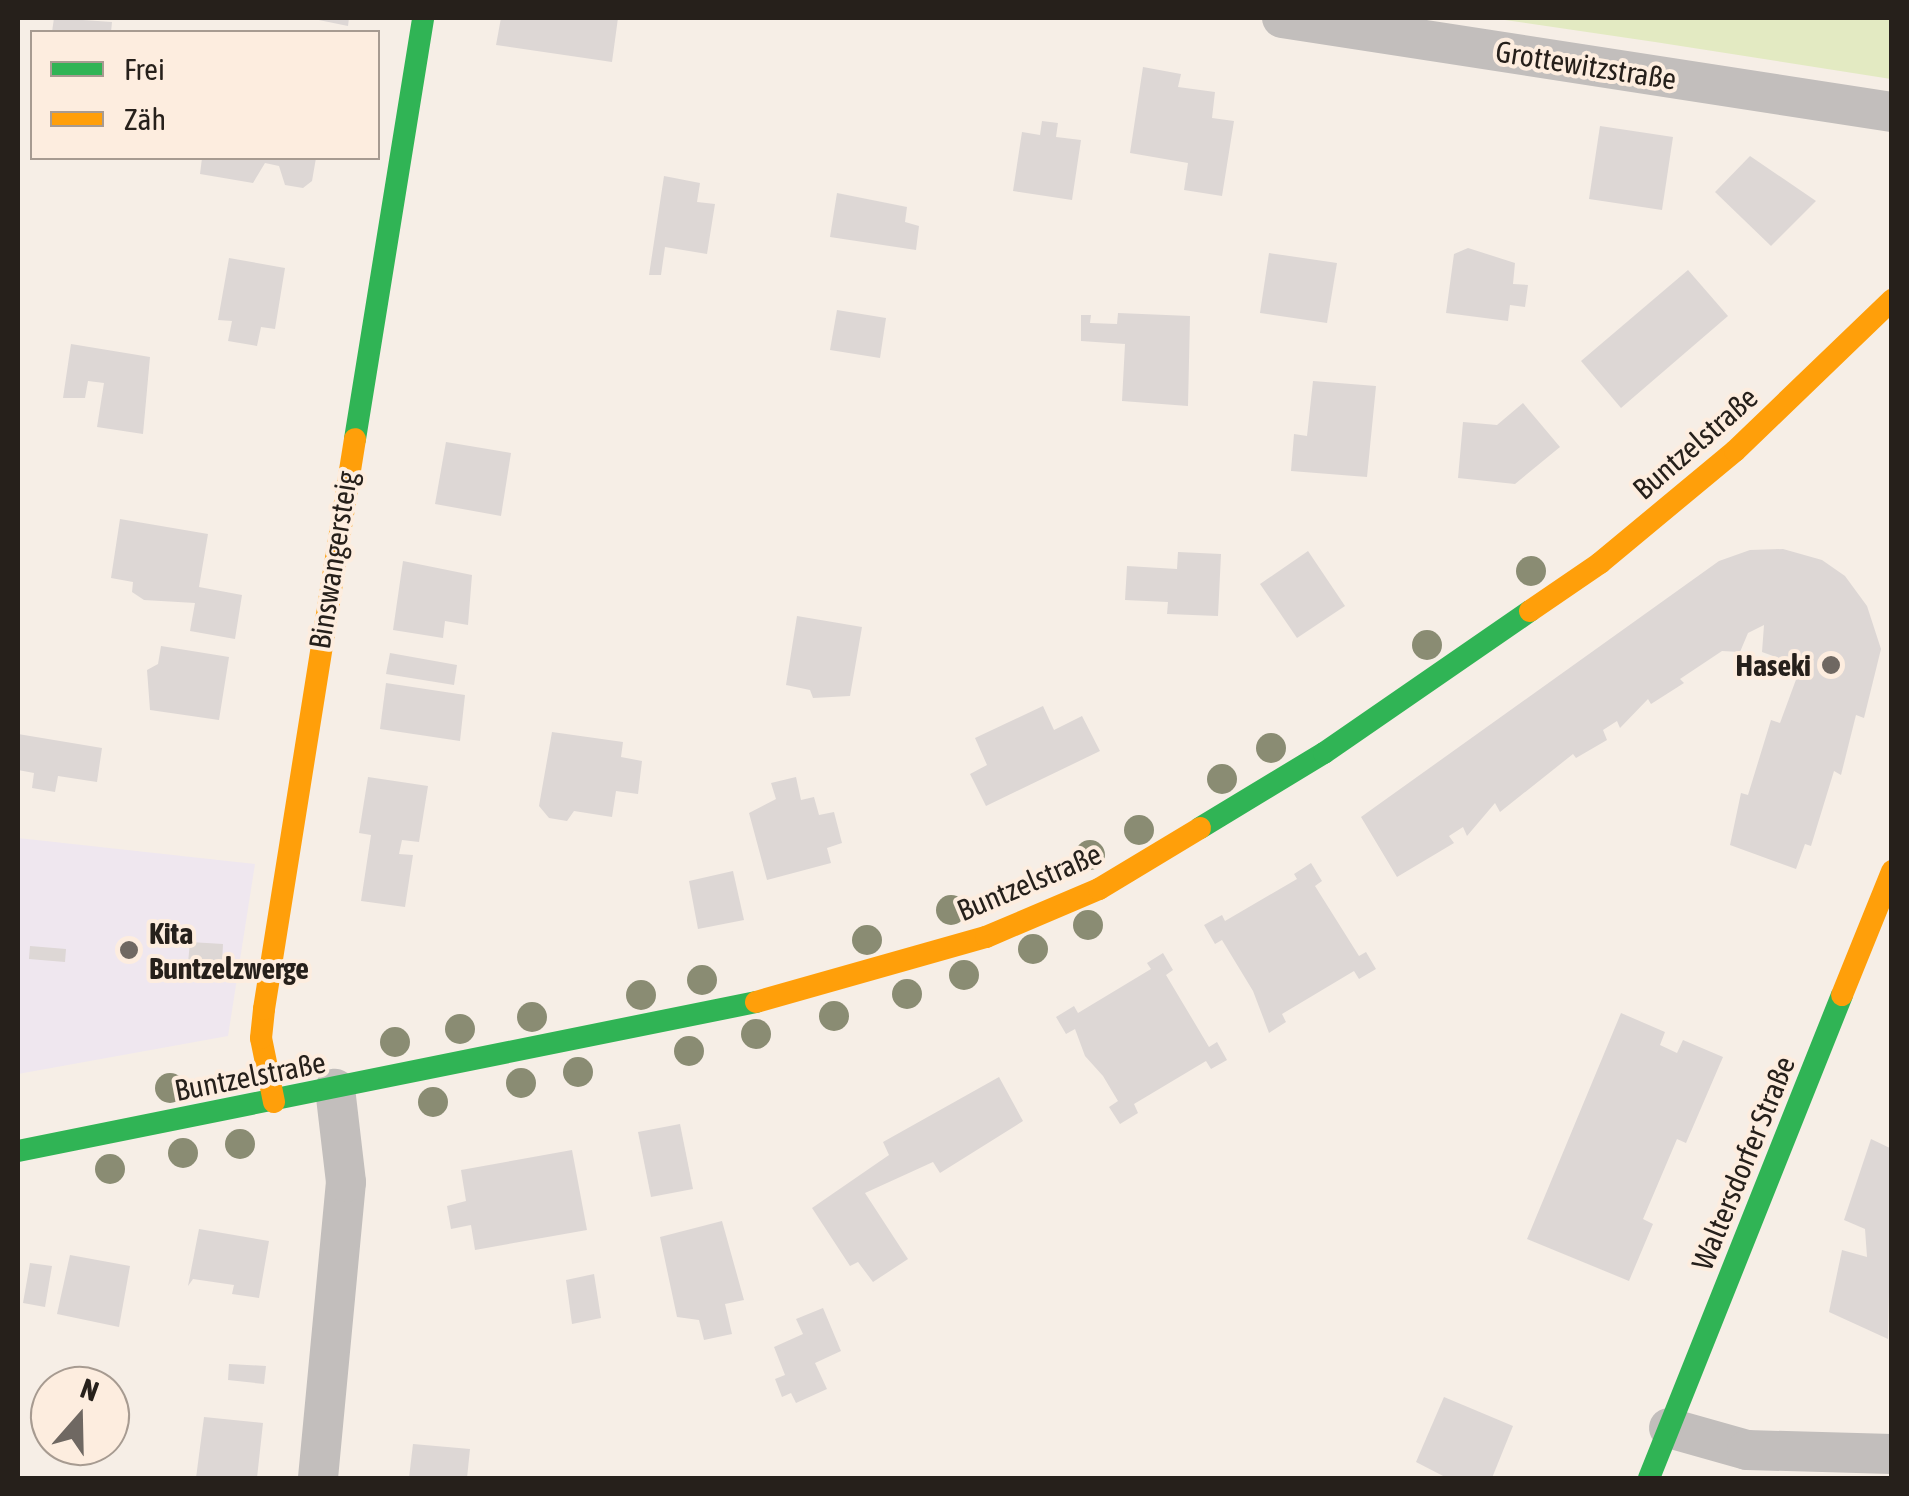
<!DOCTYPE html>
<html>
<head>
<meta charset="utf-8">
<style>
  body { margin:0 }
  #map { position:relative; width:1909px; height:1496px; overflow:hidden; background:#f6eee6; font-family:"Asap Condensed",sans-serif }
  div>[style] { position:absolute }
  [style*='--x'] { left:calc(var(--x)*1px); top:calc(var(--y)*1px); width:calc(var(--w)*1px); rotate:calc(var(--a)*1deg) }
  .education>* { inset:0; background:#efe7ef }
  .green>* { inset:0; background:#e3eac2 }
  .building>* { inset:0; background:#ddd7d5 }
  .street>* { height:40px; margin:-20px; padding:0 20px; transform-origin:20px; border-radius:20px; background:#c2bebc }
  .fast>* { height:22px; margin:-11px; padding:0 11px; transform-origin:11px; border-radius:11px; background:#30b455 }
  .slow>* { height:22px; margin:-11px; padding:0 11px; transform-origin:11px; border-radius:11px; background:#ff9f0a }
  .trees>* { width:30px; height:30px; margin:-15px; border-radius:50%; background:#8a8c73 }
  .dots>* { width:28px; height:28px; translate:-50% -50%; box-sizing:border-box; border:5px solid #fdeddf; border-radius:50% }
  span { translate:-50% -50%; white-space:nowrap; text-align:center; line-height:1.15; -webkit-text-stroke:8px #fdeddf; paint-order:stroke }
  .street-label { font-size:30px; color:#26201b }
  .poi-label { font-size:30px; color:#26201b; font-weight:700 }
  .right { translate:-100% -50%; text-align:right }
  .left { translate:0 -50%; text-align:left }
  .frame { position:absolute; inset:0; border:20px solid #26201b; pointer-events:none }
  .legend { position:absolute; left:30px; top:30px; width:350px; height:130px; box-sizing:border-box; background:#fdeddf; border:2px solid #a79b91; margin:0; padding:12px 18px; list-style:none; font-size:30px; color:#26201b }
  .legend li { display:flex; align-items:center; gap:20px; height:50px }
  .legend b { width:50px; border:2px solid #a79b91 }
  .north { position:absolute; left:30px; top:1366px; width:100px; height:100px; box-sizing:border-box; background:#fdeddf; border:2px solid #a79b91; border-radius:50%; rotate:20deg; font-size:28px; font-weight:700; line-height:40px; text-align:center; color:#26201b }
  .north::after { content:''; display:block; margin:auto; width:35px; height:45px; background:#6f6862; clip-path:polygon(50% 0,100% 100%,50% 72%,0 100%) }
</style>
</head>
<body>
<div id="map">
  <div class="education">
    <div style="clip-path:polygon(18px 838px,255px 864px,228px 1036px,18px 1074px)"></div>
  </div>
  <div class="green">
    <div style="clip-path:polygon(1491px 18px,1891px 18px,1891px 79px,1655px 42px)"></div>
  </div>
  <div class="building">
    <div style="clip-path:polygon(54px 18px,112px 22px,111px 32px,52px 32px)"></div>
    <div style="clip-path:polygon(309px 18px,349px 18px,348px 26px)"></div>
    <div style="clip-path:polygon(501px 18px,618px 18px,612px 62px,496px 45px)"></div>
    <div style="clip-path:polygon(1143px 67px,1181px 74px,1178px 87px,1215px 92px,1212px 118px,1234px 121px,1222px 196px,1184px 190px,1188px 163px,1130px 153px)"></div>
    <div style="clip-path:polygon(1042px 121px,1058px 123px,1056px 137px,1081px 140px,1072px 200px,1013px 191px,1022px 132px,1040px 135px)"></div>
    <div style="clip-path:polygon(1600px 126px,1673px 137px,1662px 210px,1589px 199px)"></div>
    <div style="clip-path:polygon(1750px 156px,1816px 201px,1771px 246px,1715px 192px)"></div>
    <div style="clip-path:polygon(202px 158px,316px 158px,312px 181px,303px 188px,285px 185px,279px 166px,265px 163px,253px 183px,200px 174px)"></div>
    <div style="clip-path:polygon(664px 176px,700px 183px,697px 202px,715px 204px,707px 254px,665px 247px,661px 275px,649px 275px)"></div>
    <div style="clip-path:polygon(837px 193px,907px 207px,905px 222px,919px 226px,916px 250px,830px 237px)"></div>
    <div style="clip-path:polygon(1468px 248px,1515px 263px,1513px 284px,1528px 285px,1525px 307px,1510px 305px,1508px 321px,1446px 313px,1454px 254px)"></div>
    <div style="clip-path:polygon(1269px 253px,1337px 263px,1327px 323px,1260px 313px)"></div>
    <div style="clip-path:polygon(229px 258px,285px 268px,275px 329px,261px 327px,257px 346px,228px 341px,232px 321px,218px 320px)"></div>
    <div style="clip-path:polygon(1688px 270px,1728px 316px,1621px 408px,1581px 361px)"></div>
    <div style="clip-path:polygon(837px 310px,886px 318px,880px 358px,830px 350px)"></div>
    <div style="clip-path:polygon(1118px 313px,1190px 316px,1188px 406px,1122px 401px,1125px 344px,1081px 341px,1081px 315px,1091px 315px,1090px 323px,1117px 324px)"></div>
    <div style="clip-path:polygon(71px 344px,150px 357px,143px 434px,97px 427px,104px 383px,88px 381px,85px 398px,63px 398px)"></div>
    <div style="clip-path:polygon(1313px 381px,1376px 386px,1367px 477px,1291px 471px,1294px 434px,1307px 436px)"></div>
    <div style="clip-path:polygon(1523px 403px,1560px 447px,1515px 484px,1458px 478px,1463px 422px,1497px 425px)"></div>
    <div style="clip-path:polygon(446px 442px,511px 453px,501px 516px,435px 504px)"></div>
    <div style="clip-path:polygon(120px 519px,208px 534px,199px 587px,242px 595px,235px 639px,190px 631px,195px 603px,144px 600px,132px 592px,133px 582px,111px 578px)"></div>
    <div style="clip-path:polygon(1783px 549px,1822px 560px,1845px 576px,1867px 606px,1881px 649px,1864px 718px,1856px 715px,1841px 775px,1834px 771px,1811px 846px,1805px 844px,1796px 869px,1730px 845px,1741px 793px,1748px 795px,1771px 720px,1780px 723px,1801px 666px,1762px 652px,1764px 625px,1748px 633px,1740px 652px,1722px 651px,1680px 679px,1684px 683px,1651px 704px,1648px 699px,1620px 728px,1617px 721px,1603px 730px,1607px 740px,1576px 758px,1573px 754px,1500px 812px,1495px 803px,1467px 836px,1463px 827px,1449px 836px,1454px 843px,1397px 877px,1361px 817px,1719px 561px,1750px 550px)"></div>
    <div style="clip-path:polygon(1308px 551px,1345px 606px,1297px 638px,1260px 584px)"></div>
    <div style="clip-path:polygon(1178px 552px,1221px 554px,1218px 616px,1167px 614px,1168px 602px,1125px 600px,1127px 566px,1177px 569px)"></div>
    <div style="clip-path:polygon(403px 561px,472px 575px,468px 625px,445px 621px,443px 638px,393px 630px)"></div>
    <div style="clip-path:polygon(797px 616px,862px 627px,850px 696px,813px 698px,810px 690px,786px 685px)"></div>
    <div style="clip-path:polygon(161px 646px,229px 657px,219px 720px,150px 710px,147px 670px,158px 664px)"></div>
    <div style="clip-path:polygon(390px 653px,457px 665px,454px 685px,386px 674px)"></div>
    <div style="clip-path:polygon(386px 683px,465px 695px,460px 741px,380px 729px)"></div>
    <div style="clip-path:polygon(1043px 706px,1054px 730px,1082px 716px,1100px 751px,986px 806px,970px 774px,987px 765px,975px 738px)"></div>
    <div style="clip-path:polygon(552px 732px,623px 742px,621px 757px,642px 761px,638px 794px,616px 791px,612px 817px,574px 811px,567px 821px,549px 818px,539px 806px)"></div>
    <div style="clip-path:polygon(18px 734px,102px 748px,97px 782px,58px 776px,55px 792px,32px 788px,34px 773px,18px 770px)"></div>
    <div style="clip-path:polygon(368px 777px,428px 786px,419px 842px,402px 840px,399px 854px,413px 855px,405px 907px,361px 901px,371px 835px,359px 833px)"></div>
    <div style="clip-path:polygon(796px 777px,801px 800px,814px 797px,819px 815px,834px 812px,842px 843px,827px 848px,831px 863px,767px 880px,749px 813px,776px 799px,771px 783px)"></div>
    <div style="clip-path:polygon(1311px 863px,1322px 881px,1315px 886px,1359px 956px,1366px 952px,1376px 969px,1359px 979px,1354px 971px,1282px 1014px,1286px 1022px,1269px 1033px,1253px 991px,1222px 940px,1215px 944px,1204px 925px,1222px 915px,1225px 921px,1297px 879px,1294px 874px)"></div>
    <div style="clip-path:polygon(733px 871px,744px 920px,698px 929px,689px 881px)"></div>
    <div style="clip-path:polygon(190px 942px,223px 944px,222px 964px,188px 963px)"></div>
    <div style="clip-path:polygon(30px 946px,66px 949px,65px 962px,29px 959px)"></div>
    <div style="clip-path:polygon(1163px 953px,1173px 970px,1166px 975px,1209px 1047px,1217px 1042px,1227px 1060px,1211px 1069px,1206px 1061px,1134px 1104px,1138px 1113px,1120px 1124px,1109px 1107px,1118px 1101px,1103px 1076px,1085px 1056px,1075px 1029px,1066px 1034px,1056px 1017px,1074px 1006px,1078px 1013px,1151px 969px,1147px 963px)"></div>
    <div style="clip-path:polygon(1621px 1013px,1665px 1032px,1660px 1045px,1677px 1053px,1683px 1040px,1723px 1057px,1686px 1143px,1677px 1139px,1643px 1219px,1653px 1224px,1629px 1281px,1527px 1239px)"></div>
    <div style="clip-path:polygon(999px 1077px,1023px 1121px,940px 1173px,933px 1162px,865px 1193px,908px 1259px,873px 1282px,858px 1262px,850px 1266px,812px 1208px,889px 1155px,883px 1142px)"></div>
    <div style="clip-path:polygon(680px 1124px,693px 1189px,651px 1197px,638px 1132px)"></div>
    <div style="clip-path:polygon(1871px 1139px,1892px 1149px,1888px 1339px,1829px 1312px,1842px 1250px,1867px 1257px,1865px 1229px,1844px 1220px)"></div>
    <div style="clip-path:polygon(572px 1150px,587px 1230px,475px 1250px,471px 1225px,451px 1229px,447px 1206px,466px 1201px,461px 1170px)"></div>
    <div style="clip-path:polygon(722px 1221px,744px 1300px,725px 1304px,732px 1334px,704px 1340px,699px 1320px,677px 1317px,660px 1237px)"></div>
    <div style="clip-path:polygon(199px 1229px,269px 1241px,259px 1298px,232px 1294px,234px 1285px,193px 1279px,188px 1286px)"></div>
    <div style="clip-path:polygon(70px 1255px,130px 1266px,119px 1327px,57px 1314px)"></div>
    <div style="clip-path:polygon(30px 1263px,52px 1266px,45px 1307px,23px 1303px)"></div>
    <div style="clip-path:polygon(594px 1274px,601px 1318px,572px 1324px,566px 1280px)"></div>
    <div style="clip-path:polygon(823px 1308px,841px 1351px,815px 1363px,827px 1389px,796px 1403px,791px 1393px,782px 1397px,775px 1379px,785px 1375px,774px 1347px,803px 1334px,796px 1319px)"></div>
    <div style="clip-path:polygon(229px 1364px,266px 1366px,264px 1384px,228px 1380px)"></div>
    <div style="clip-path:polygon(1444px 1397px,1513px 1426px,1492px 1478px,1447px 1478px,1416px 1462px)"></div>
    <div style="clip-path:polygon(204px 1417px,263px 1423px,257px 1478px,196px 1478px)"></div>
    <div style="clip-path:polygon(413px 1444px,470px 1449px,467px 1478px,409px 1478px)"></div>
  </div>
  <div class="street">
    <div style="--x:1282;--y:18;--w:617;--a:8.76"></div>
    <div style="--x:1669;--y:1428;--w:81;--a:15.8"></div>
    <div style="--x:1747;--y:1450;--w:145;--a:1.6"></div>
    <div style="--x:318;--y:1478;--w:297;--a:-84.6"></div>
    <div style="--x:346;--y:1182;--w:94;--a:-96.7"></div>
  </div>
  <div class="fast">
    <div style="--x:355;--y:439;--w:426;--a:-80.8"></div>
    <div style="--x:1200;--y:828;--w:145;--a:-31.2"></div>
    <div style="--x:1324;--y:753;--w:250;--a:-34.6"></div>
    <div style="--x:18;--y:1151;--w:753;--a:-11.41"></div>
    <div style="--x:1649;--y:1478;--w:520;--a:-68.22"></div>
  </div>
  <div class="slow">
    <div style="--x:1530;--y:611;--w:85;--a:-34.4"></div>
    <div style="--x:1600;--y:563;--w:175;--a:-39.7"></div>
    <div style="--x:1735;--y:451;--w:218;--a:-43.9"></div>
    <div style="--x:1842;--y:995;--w:134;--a:-68"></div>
    <div style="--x:756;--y:1002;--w:239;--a:-15.8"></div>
    <div style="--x:986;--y:937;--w:123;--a:-23"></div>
    <div style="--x:1099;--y:889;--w:118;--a:-31.1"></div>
    <div style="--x:274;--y:1102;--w:65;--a:-101.5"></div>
    <div style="--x:261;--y:1038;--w:29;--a:-84"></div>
    <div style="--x:264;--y:1009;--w:577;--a:-80.93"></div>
  </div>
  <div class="trees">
    <div style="left:1531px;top:571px"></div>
    <div style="left:1427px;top:645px"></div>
    <div style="left:1271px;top:748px"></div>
    <div style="left:1222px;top:779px"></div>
    <div style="left:1139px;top:830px"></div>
    <div style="left:1090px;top:855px"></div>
    <div style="left:951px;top:910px"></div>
    <div style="left:1088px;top:925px"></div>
    <div style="left:867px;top:940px"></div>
    <div style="left:1033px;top:949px"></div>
    <div style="left:964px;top:975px"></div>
    <div style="left:702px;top:980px"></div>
    <div style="left:907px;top:994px"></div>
    <div style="left:641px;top:995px"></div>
    <div style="left:834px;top:1016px"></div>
    <div style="left:532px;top:1017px"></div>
    <div style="left:460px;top:1029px"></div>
    <div style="left:756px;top:1034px"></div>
    <div style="left:395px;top:1042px"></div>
    <div style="left:689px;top:1051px"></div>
    <div style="left:578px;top:1072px"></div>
    <div style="left:521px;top:1083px"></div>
    <div style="left:170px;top:1088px"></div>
    <div style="left:433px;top:1102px"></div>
    <div style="left:240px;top:1144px"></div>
    <div style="left:183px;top:1153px"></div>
    <div style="left:110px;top:1169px"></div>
  </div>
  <div class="dots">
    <div style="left:1831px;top:665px;background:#6f6862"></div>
    <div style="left:129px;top:950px;background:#6f6862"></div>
  </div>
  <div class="street-label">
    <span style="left:1586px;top:65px;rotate:9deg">Grottewitzstraße</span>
    <span style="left:1695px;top:443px;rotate:-41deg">Buntzelstraße</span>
    <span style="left:333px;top:560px;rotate:-81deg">Binswangersteig</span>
    <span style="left:1029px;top:882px;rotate:-23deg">Buntzelstraße</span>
    <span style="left:250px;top:1076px;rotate:-11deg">Buntzelstraße</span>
    <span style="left:1743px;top:1163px;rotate:-68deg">Waltersdorfer Straße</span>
  </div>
  <div class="poi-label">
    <span class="right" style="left:1811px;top:665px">Haseki</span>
    <span class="left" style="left:149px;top:950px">Kita<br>Buntzelzwerge</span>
  </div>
  <div class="frame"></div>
  <ul class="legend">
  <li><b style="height:12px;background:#30b455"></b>Frei</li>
  <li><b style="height:12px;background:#ff9f0a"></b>Zäh</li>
  </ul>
  <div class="north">N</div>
</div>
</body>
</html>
